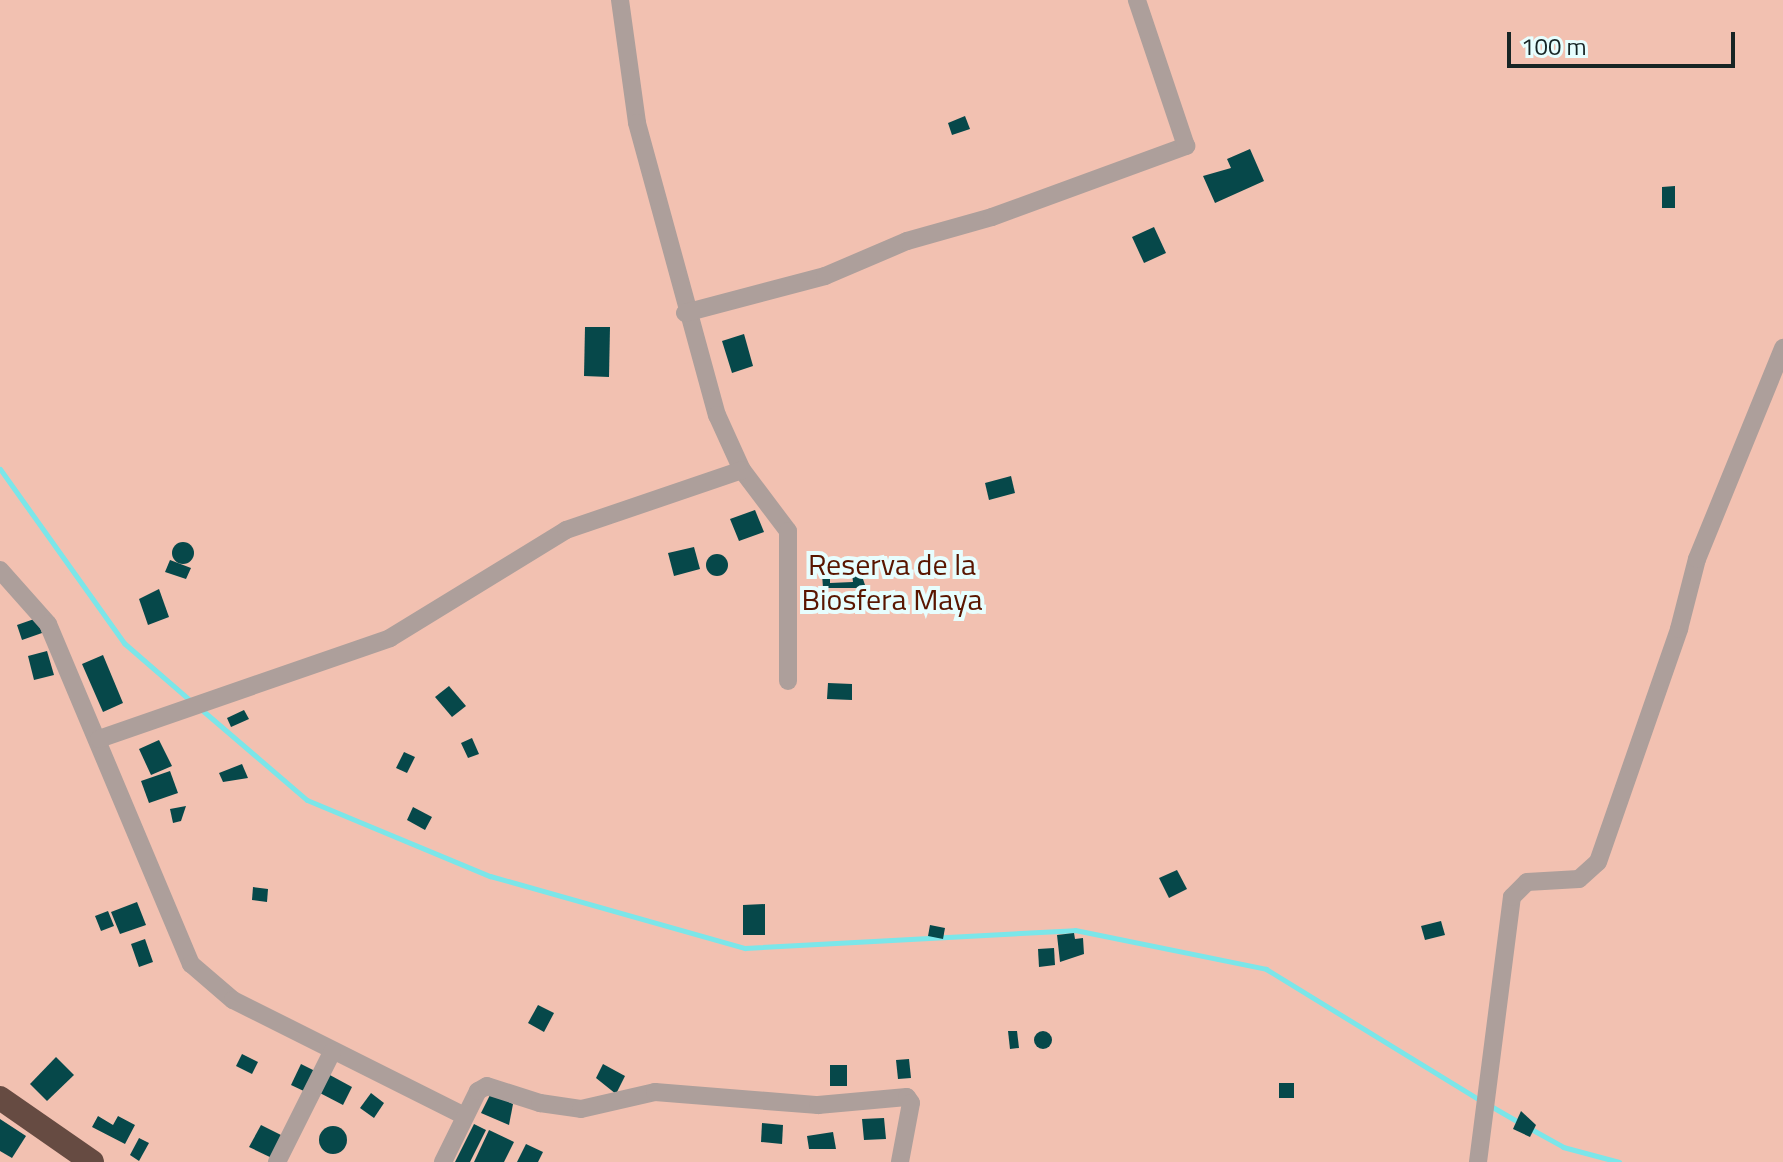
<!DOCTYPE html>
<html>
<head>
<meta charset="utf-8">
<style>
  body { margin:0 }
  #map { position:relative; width:1783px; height:1162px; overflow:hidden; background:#cdf4f4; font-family:"Titillium Web",sans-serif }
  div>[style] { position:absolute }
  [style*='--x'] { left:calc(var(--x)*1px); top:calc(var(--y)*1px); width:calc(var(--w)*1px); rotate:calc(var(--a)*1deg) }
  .green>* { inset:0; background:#f2c1b1 }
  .stream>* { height:5px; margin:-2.5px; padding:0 2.5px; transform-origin:2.5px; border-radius:2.5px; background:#7be6e9 }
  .building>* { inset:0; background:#06484a }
  .round { border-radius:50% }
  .minor>* { height:18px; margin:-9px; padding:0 9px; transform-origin:9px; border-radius:9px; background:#ad9f9b }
  .highway>* { height:24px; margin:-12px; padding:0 12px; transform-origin:12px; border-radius:12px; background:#664b42 }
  span { translate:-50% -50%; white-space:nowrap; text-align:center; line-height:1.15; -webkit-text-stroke:8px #e7fefe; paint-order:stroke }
  .park-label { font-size:30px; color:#591600 }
  .scale { position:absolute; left:1507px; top:32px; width:228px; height:36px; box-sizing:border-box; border:4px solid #172525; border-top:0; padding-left:10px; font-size:24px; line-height:28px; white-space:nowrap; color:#172525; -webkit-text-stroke:6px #e7fefe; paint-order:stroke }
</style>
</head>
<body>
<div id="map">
  <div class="green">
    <div style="clip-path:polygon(0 0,1783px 0,1783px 1162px,0 1162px)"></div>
  </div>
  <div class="stream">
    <div style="--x:0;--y:469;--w:214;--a:54.5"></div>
    <div style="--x:124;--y:643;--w:89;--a:40.9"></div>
    <div style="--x:202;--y:710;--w:138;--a:40.6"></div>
    <div style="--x:307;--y:800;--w:198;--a:22.6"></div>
    <div style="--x:490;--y:876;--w:265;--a:15.8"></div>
    <div style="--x:745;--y:948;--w:330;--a:-3.1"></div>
    <div style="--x:1075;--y:930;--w:195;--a:11.5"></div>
    <div style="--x:1266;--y:969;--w:251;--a:31.5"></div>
    <div style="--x:1489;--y:1105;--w:38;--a:30"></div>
    <div style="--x:1531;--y:1129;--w:37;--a:29"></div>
    <div style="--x:1563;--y:1147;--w:58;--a:15"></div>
  </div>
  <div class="building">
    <div style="clip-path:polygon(965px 116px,970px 129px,952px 135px,948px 123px)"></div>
    <div style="clip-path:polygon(1250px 149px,1264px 181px,1215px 203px,1203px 176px,1231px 168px,1227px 159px)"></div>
    <div style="clip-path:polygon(1675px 186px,1675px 208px,1662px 208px,1662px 187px)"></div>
    <div style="clip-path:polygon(1154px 227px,1166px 253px,1144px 263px,1132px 237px)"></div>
    <div style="clip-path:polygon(585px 327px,610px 327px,609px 377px,584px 376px)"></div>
    <div style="clip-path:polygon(744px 334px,753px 366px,732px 373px,722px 341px)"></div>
    <div style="clip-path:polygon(1011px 476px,1015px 493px,989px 500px,985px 483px)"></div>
    <div style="clip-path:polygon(755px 510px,764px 532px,739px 541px,730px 519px)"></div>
    <div class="round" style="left:172px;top:542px;width:22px;height:22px"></div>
    <div style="clip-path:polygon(694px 547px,700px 569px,674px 576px,668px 553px)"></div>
    <div class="round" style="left:706px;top:554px;width:22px;height:22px"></div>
    <div style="clip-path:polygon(170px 560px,191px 568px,186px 579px,165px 572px)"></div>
    <div style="clip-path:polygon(861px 573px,866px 588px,823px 588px,822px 574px,830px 574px,830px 583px,853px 582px,852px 574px)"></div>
    <div style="clip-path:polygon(159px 589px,169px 617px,148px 625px,139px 599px)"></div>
    <div style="clip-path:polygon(37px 618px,42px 633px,22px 640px,17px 625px)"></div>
    <div style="clip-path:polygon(47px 651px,54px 675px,34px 680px,28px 656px)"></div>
    <div style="clip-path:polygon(103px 655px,123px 703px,103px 712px,82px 664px)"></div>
    <div style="clip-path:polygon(828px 683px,852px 684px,852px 700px,827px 699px)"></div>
    <div style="clip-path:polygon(449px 686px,466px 706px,452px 717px,435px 697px)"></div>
    <div style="clip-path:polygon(244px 710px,249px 719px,231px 727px,227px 718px)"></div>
    <div style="clip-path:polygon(472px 738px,479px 754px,468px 758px,461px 743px)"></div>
    <div style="clip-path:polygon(159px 740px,172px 766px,151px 775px,139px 749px)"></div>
    <div style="clip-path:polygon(404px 752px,415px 757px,407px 773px,396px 768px)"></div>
    <div style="clip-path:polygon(242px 764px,248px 778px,223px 782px,219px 773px)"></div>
    <div style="clip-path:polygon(170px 771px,178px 793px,149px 803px,141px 781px)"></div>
    <div style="clip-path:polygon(186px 806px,181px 821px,173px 823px,170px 809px)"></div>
    <div style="clip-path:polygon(413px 807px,432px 817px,425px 830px,407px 820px)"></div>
    <div style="clip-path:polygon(1177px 870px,1187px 889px,1169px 898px,1159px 878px)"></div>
    <div style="clip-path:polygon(253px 887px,268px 889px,267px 902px,252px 900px)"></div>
    <div style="clip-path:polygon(137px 902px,146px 925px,120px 934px,111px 912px)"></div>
    <div style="clip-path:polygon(765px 904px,765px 935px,743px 935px,743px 905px)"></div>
    <div style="clip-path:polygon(108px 911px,114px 926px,101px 931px,95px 916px)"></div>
    <div style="clip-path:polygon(1441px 921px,1445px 935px,1425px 940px,1421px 926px)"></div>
    <div style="clip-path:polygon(930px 925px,945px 928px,943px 939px,928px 936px)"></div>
    <div style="clip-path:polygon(1074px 933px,1075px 939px,1083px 938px,1084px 954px,1060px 962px,1057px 935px)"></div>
    <div style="clip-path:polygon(145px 939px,153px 962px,139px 967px,131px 944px)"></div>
    <div style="clip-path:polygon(1054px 948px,1055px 965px,1039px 967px,1038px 949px)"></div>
    <div style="clip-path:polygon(538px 1005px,554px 1013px,544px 1032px,528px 1023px)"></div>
    <div class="round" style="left:1034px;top:1031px;width:18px;height:18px"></div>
    <div style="clip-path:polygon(1008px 1031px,1017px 1031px,1019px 1048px,1010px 1049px)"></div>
    <div style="clip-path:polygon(242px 1054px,258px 1062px,252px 1074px,236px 1066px)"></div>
    <div style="clip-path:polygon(56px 1057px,74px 1075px,47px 1101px,30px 1084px)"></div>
    <div style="clip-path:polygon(909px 1059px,911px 1078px,898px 1079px,896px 1060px)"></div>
    <div style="clip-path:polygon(301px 1064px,319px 1073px,308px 1093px,291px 1085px)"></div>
    <div style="clip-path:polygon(603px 1064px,625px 1076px,616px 1094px,596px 1078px)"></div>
    <div style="clip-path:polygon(830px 1065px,847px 1065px,847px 1086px,830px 1086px)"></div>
    <div style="clip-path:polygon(328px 1074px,352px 1087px,343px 1105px,318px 1092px)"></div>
    <div style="clip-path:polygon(1279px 1083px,1294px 1083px,1294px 1098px,1279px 1098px)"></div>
    <div style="clip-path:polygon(371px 1093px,384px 1103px,374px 1118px,360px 1108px)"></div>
    <div style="clip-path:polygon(491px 1093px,513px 1104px,509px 1125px,481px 1113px)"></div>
    <div style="clip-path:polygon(1521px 1111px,1536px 1125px,1530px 1137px,1513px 1129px)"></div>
    <div style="clip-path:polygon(98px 1116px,113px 1125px,118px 1116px,135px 1125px,125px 1144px,92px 1127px)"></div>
    <div style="clip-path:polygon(884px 1118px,886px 1139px,864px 1140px,862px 1119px)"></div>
    <div style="clip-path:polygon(0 1119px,26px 1136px,12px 1158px,0 1151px)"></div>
    <div style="clip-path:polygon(762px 1123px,783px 1125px,782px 1144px,761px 1142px)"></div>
    <div style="clip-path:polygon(474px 1124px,486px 1130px,470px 1162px,455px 1162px)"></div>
    <div style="clip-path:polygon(261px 1125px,285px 1137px,274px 1159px,249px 1147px)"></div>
    <div class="round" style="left:319px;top:1126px;width:28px;height:28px"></div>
    <div style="clip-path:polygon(489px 1130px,514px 1142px,504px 1162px,474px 1162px)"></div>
    <div style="clip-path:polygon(833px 1132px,836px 1149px,809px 1149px,807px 1136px)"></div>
    <div style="clip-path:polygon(139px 1138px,149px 1143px,139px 1161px,130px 1155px)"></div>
    <div style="clip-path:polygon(526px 1144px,543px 1152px,538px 1162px,517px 1162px)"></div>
  </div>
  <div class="minor">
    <div style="--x:620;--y:0;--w:124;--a:82.1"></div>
    <div style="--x:637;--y:123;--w:303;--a:74.7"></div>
    <div style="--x:717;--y:415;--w:60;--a:65.6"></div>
    <div style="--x:742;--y:470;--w:76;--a:53"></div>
    <div style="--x:788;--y:531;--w:150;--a:90"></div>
    <div style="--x:685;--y:313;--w:145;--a:-14.8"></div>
    <div style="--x:825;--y:276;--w:89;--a:-23.1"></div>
    <div style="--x:907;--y:241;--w:88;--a:-15.8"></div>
    <div style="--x:992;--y:217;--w:207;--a:-20.1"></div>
    <div style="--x:1186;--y:146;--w:154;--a:-108.6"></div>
    <div style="--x:0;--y:570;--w:72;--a:48.4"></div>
    <div style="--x:48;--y:624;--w:369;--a:67.2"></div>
    <div style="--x:191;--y:964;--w:55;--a:40.6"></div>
    <div style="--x:233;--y:1000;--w:259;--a:26.6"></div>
    <div style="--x:99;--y:739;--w:308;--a:-19.1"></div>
    <div style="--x:390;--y:638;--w:206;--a:-31.5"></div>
    <div style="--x:566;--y:530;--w:186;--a:-18.8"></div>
    <div style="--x:277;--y:1162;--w:123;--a:-63.4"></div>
    <div style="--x:443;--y:1162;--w:79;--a:-63.8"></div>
    <div style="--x:478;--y:1091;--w:10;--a:-29"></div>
    <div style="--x:487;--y:1086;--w:56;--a:17.8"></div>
    <div style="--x:540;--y:1103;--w:41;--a:8.3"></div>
    <div style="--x:581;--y:1109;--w:76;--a:-12.9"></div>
    <div style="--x:655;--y:1092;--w:164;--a:4.6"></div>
    <div style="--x:818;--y:1105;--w:89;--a:-5.1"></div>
    <div style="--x:907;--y:1097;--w:7;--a:56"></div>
    <div style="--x:911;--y:1103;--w:60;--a:100.6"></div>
    <div style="--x:1478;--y:1162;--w:267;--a:-82.7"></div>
    <div style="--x:1512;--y:897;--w:21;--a:-45"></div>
    <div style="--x:1527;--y:882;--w:52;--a:-3.3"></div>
    <div style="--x:1579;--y:879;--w:25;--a:-42"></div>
    <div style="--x:1598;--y:862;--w:247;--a:-70.8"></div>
    <div style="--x:1679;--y:629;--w:72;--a:-75.6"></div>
    <div style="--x:1697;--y:559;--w:228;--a:-67.8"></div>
  </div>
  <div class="highway">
    <div style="--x:0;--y:1098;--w:112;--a:34.8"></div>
  </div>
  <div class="park-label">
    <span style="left:892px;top:581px">Reserva de la<br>Biosfera Maya</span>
  </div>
  <div class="scale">100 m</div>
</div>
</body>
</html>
